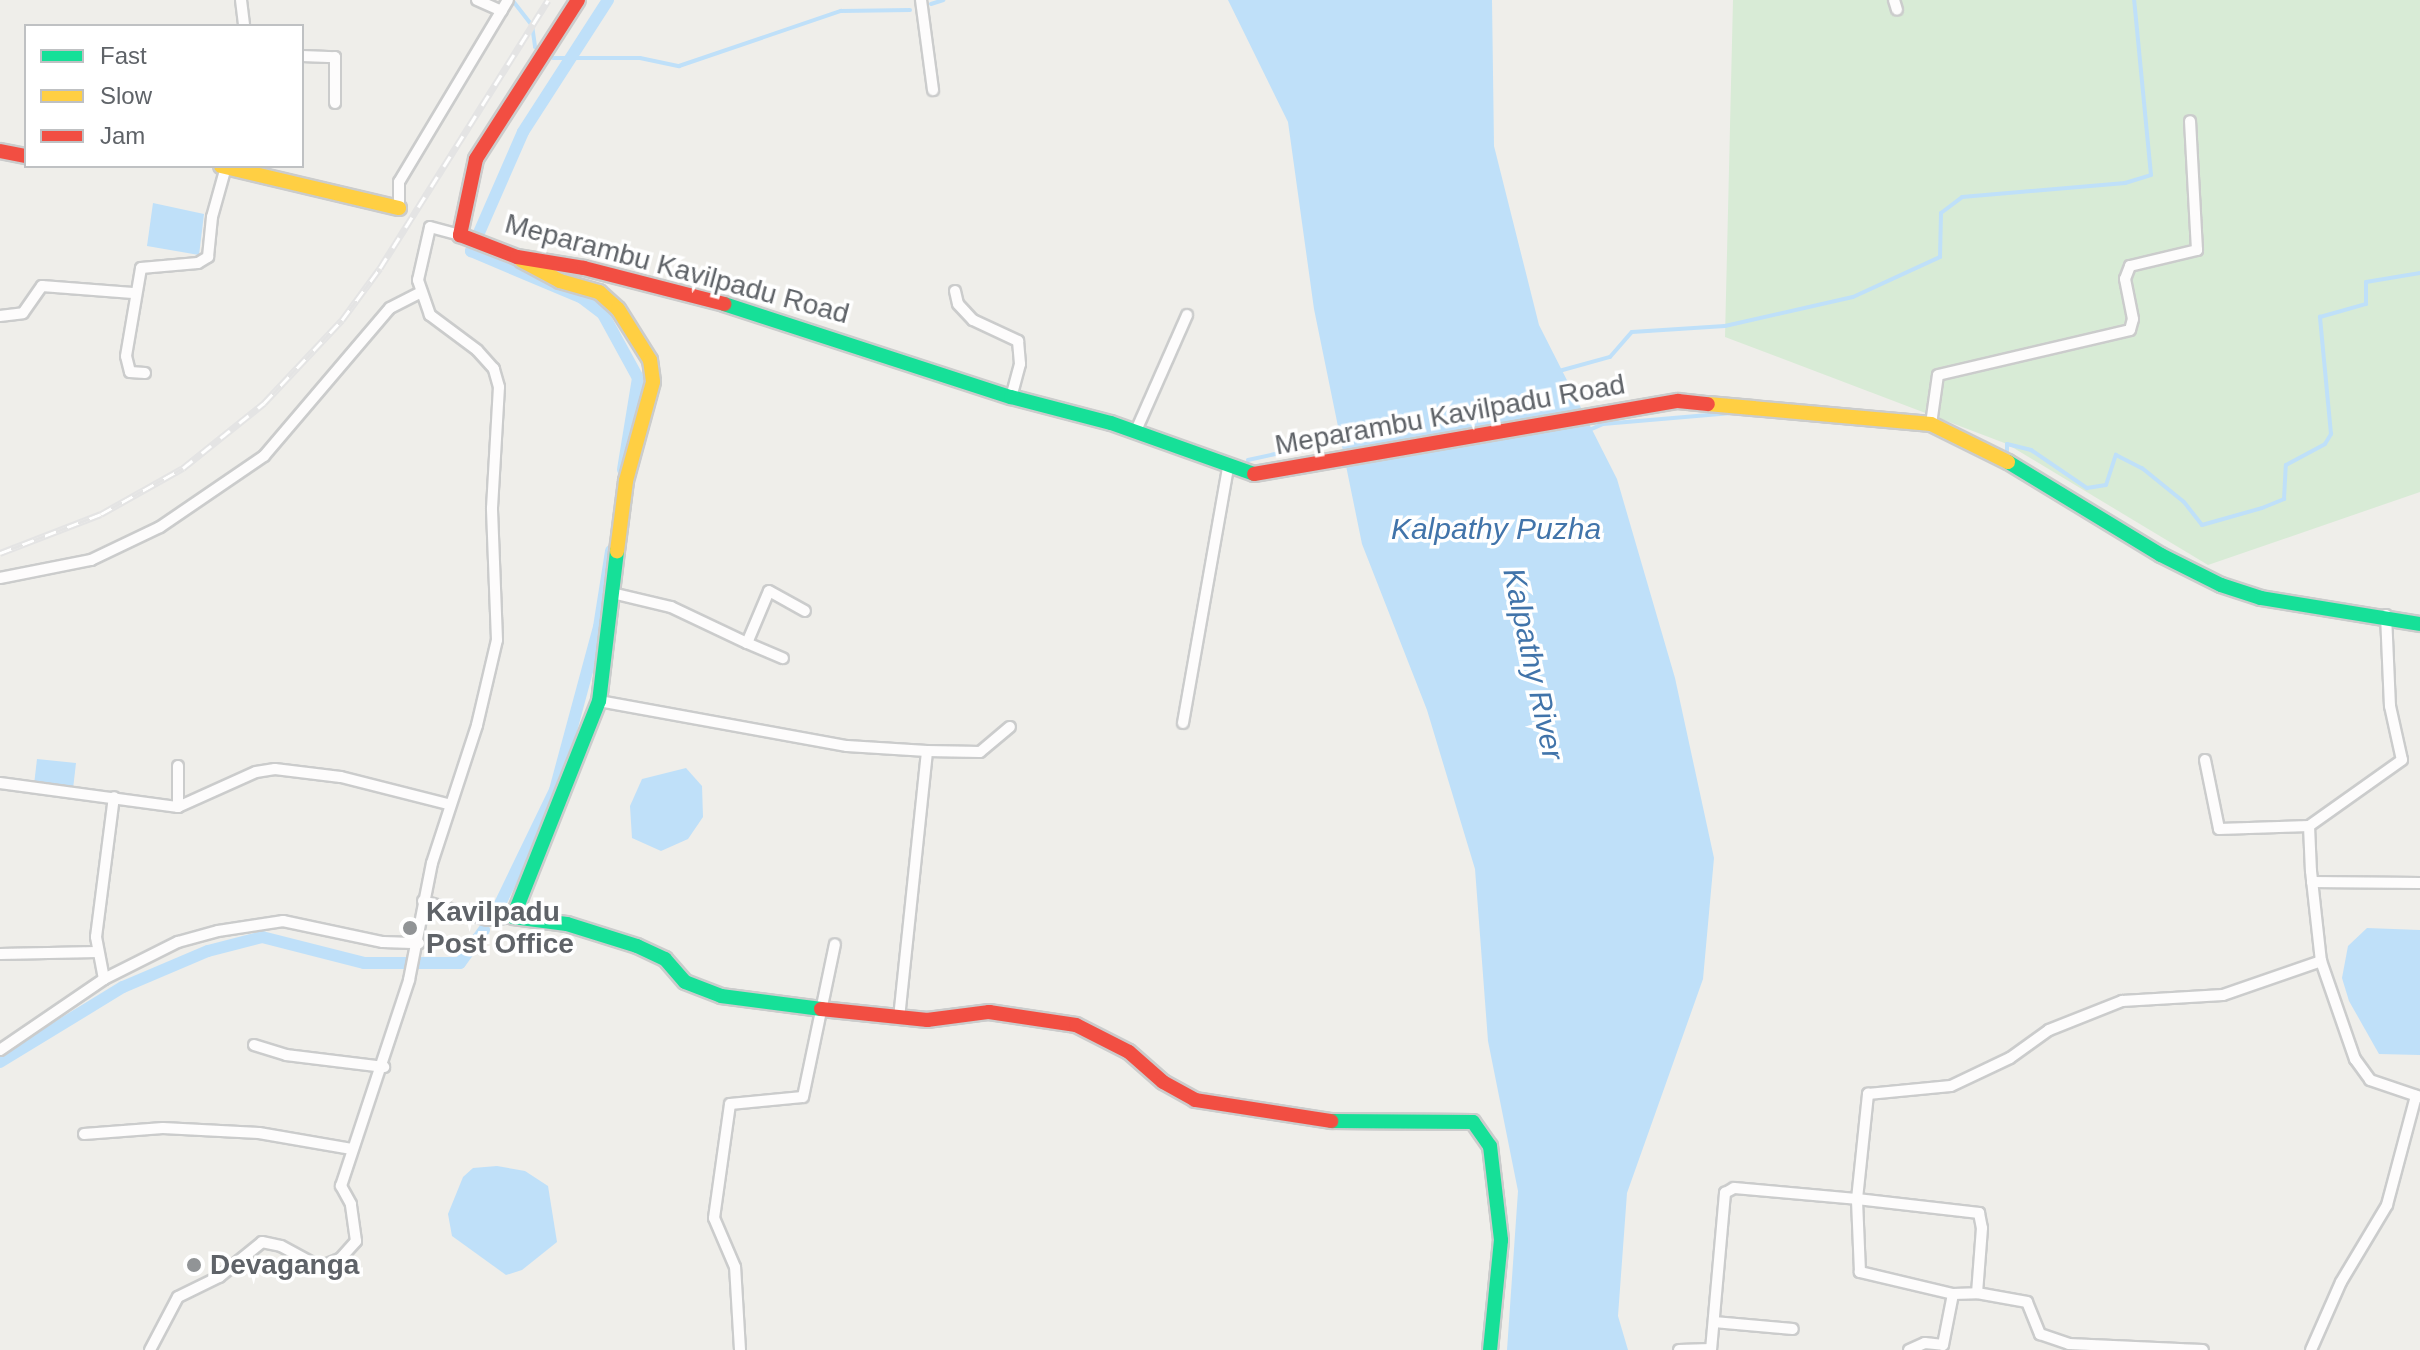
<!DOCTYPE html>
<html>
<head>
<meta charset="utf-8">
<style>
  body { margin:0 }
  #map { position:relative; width:2420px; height:1350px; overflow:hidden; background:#efeeea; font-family:Arial,sans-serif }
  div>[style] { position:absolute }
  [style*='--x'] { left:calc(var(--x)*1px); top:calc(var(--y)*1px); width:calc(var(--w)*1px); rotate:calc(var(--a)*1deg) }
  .green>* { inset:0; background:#d8ebd6 }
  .water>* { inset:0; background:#bfe0f9 }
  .stream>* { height:4px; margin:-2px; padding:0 2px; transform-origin:2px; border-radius:2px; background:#bfe0f9 }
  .canal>* { height:12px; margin:-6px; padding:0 6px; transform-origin:6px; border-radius:6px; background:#bfe0f9 }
  .roads { filter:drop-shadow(2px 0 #cbcccc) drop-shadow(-2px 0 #cbcccc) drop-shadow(0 2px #cbcccc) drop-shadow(0 -2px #cbcccc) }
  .street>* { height:10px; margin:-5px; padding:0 5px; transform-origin:5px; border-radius:5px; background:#fdfcfc }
  .fast>* { height:14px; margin:-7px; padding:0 7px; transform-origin:7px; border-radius:7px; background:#16e098 }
  .slow>* { height:14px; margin:-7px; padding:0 7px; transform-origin:7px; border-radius:7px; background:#ffcf43 }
  .jam>* { height:14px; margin:-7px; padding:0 7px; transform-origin:7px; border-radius:7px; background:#f24e42 }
  .rail>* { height:7px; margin-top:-3.5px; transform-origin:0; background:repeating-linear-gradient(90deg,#fff 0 12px,#e4e4e4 0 24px); box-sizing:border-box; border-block:2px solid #e4e4e4 }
  .dots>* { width:22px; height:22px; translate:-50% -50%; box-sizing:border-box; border:4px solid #fff; border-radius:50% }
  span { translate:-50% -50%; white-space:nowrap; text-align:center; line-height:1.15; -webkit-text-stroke:7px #fff; paint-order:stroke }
  .street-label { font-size:28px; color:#5f6368 }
  .poi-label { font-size:28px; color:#5f6368; font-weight:700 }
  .left { translate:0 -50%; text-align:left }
  .water-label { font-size:30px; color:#4174aa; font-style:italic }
  .legend { position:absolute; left:24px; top:24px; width:280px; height:144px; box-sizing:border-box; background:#fff; border:2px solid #bfc1c3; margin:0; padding:10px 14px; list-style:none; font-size:24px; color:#5f6368 }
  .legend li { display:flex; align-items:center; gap:16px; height:40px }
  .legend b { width:40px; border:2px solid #bfc1c3 }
</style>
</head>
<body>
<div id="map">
  <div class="green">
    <div style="clip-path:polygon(1733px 0,2420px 0,2420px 492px,2208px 565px,2007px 444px,1725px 337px)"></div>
  </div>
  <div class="water">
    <div style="clip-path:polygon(1228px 0,1492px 0,1494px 146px,1539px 325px,1617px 479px,1675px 678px,1714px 858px,1703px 979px,1627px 1193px,1618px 1316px,1628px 1350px,1507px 1350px,1518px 1191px,1488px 1041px,1475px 869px,1427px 710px,1362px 544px,1314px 309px,1288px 122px)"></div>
    <div style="clip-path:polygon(153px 203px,204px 214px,199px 255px,147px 246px)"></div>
    <div style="clip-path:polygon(37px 759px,76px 763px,73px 789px,34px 785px)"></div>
    <div style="clip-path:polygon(686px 768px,702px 786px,703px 817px,688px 839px,661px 851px,632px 838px,630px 806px,642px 779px)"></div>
    <div style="clip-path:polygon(2367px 928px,2420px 930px,2420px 1055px,2379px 1054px,2349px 1001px,2342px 978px,2348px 946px)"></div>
    <div style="clip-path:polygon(497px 1166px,525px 1171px,548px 1186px,557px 1242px,522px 1270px,506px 1275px,452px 1236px,448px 1214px,463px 1177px,473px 1168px)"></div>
  </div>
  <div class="stream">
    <div style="--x:513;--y:1;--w:31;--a:52"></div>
    <div style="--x:532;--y:25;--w:22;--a:82"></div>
    <div style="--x:535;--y:47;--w:21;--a:31"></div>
    <div style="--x:553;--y:58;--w:87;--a:0"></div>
    <div style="--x:640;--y:58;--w:40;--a:12"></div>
    <div style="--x:679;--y:66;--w:171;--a:-18.8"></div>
    <div style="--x:841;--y:11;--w:69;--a:-0.8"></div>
    <div style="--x:931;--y:4;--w:13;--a:-18"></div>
    <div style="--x:1559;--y:371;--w:53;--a:-15.4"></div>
    <div style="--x:1610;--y:357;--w:33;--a:-49"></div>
    <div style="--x:1632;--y:332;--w:93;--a:-3.7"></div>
    <div style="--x:1725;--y:326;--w:131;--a:-12.8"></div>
    <div style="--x:1853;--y:297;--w:96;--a:-24.7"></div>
    <div style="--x:1940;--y:257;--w:44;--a:-88.7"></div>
    <div style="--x:1941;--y:213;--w:26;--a:-37"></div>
    <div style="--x:1962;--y:197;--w:164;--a:-4.9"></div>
    <div style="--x:2125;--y:183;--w:27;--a:-17"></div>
    <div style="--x:2151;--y:175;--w:176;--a:-95.5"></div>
    <div style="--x:1587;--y:431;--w:17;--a:-24"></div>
    <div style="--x:1603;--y:424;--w:129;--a:-4.9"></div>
    <div style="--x:2007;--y:454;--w:10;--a:-90"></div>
    <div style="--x:2007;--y:444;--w:25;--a:14"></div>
    <div style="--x:2031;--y:450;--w:68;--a:34.2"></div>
    <div style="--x:2087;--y:488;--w:19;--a:-9"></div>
    <div style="--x:2106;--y:485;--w:32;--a:-72"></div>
    <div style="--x:2116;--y:455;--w:29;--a:27"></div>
    <div style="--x:2142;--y:468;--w:54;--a:39"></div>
    <div style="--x:2184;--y:502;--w:29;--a:52"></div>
    <div style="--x:2202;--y:525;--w:62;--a:-15.8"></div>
    <div style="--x:2262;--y:508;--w:24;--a:-22"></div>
    <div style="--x:2284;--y:499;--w:34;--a:-87"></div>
    <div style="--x:2286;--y:465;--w:44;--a:-28.3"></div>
    <div style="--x:2325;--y:444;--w:12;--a:-59"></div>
    <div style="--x:2331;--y:434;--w:118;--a:-95.4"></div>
    <div style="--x:2320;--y:317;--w:48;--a:-15.8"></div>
    <div style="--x:2366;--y:304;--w:22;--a:-90"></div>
    <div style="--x:2366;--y:282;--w:55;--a:-9.5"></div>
    <div style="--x:1248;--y:460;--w:97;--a:-12.5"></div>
  </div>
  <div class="canal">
    <div style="--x:608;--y:0;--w:157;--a:122.8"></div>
    <div style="--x:523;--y:132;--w:130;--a:113.6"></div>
    <div style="--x:471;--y:251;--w:121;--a:22.9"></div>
    <div style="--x:582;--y:298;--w:26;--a:37"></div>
    <div style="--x:603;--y:314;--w:73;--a:61.3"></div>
    <div style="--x:638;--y:378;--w:93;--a:99.3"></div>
    <div style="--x:498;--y:908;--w:131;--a:-64.2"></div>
    <div style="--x:555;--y:790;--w:169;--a:-74.9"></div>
    <div style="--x:599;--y:627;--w:77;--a:-81"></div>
    <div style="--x:0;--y:1062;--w:144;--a:-31.4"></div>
    <div style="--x:123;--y:987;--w:92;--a:-23"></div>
    <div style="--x:208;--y:951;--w:56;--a:-14.5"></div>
    <div style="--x:262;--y:937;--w:105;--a:14.3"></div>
    <div style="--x:364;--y:963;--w:96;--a:0"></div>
    <div style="--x:460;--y:963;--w:41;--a:-54"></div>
  </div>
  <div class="roads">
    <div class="street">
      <div style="--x:241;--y:0;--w:26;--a:83"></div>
      <div style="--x:477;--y:0;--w:27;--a:24"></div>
      <div style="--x:921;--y:0;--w:91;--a:82.4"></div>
      <div style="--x:1894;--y:0;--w:10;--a:73"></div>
      <div style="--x:302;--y:56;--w:33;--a:2"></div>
      <div style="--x:335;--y:57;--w:46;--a:90"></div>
      <div style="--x:399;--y:208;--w:26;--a:-90"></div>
      <div style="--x:399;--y:182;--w:212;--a:-59.1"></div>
      <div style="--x:955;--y:291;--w:13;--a:77"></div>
      <div style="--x:958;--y:304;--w:22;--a:47"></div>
      <div style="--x:973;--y:320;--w:50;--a:25"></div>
      <div style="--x:1018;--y:341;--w:23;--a:85"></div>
      <div style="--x:1020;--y:364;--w:34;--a:105"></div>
      <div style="--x:0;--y:316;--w:23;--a:-7"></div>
      <div style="--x:23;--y:313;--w:33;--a:-55"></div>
      <div style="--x:42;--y:286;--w:91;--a:4.4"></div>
      <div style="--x:145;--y:373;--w:15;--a:-176"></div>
      <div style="--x:130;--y:372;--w:16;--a:-104"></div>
      <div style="--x:126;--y:356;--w:89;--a:-80.3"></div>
      <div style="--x:141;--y:268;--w:57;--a:-5"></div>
      <div style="--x:198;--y:263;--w:12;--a:-31"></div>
      <div style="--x:208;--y:257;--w:40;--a:-84.3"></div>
      <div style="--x:212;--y:217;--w:52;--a:-74.4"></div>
      <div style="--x:1931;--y:424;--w:49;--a:-81.9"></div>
      <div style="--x:1938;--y:375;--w:197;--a:-13.2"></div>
      <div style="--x:2130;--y:330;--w:11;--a:-75"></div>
      <div style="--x:2133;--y:319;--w:41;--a:-101.3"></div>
      <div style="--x:2125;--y:279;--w:14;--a:-69"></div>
      <div style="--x:2130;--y:266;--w:69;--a:-13.4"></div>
      <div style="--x:2197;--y:250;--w:129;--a:-93.1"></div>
      <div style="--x:1135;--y:433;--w:129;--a:-66.2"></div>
      <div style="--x:0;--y:578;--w:93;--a:-11.2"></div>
      <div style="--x:91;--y:560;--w:76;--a:-25.6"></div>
      <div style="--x:160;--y:527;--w:126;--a:-34.3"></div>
      <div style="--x:264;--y:456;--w:194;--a:-49.6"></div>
      <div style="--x:390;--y:308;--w:33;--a:-27"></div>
      <div style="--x:612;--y:593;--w:61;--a:13.3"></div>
      <div style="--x:671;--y:607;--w:84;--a:25.3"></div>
      <div style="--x:747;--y:643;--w:56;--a:-67.1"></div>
      <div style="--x:769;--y:591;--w:41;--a:29.1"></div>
      <div style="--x:2386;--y:615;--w:91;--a:87.5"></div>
      <div style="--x:2390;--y:706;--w:55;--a:77.5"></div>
      <div style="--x:2402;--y:760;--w:114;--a:144.6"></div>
      <div style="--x:2309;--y:826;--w:45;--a:87.5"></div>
      <div style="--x:2311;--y:871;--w:91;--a:83.7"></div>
      <div style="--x:2321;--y:961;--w:104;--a:70.9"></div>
      <div style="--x:2355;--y:1059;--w:26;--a:54"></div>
      <div style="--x:2370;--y:1080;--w:53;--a:18.8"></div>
      <div style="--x:747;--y:643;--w:39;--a:23"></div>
      <div style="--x:599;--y:701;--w:252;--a:10.3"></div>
      <div style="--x:847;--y:746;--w:80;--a:3.6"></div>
      <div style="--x:1183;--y:723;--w:258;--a:-80"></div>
      <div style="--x:2205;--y:760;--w:70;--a:78.5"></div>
      <div style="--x:2219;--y:829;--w:90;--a:-1.9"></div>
      <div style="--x:0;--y:783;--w:180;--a:7.7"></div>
      <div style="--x:178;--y:807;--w:85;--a:-24.2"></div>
      <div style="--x:256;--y:772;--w:19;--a:-9"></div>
      <div style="--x:275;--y:769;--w:66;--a:6.9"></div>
      <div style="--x:341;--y:777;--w:110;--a:14.2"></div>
      <div style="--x:178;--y:807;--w:41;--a:-90"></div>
      <div style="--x:2312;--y:882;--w:108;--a:0.5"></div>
      <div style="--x:423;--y:901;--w:68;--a:16.3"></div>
      <div style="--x:488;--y:920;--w:25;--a:-7"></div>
      <div style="--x:0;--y:954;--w:97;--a:-1.2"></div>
      <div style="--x:104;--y:979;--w:43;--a:-100.8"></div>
      <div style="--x:96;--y:937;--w:141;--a:-82.7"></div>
      <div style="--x:899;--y:1018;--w:268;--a:-84"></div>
      <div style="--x:927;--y:751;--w:53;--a:1.1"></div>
      <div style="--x:980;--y:752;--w:39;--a:-40"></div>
      <div style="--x:254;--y:1045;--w:34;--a:17"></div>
      <div style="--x:286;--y:1055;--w:99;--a:7"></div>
      <div style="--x:0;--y:1050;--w:126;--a:-34.3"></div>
      <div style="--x:104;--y:979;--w:83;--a:-26.6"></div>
      <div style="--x:178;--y:942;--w:41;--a:-15.4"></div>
      <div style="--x:218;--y:931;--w:66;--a:-8.7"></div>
      <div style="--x:283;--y:921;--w:102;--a:11.9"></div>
      <div style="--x:383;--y:942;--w:36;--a:2"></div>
      <div style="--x:84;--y:1134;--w:79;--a:-4.3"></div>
      <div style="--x:163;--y:1128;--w:96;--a:3"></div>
      <div style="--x:259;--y:1133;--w:94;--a:9.8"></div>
      <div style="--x:1953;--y:1294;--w:96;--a:-166.7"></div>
      <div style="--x:1860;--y:1272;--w:73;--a:-92.4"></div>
      <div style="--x:1857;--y:1199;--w:123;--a:6.5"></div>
      <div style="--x:1979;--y:1213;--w:15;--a:79"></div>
      <div style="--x:1982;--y:1228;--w:65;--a:94.4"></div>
      <div style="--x:1714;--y:1322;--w:79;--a:5.1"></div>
      <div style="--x:150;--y:1350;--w:60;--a:-62.2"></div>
      <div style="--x:178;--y:1297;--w:46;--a:-26"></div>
      <div style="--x:219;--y:1277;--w:55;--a:-39.1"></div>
      <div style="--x:262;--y:1242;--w:19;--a:12"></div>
      <div style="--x:281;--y:1246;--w:44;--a:28.3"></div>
      <div style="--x:320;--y:1267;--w:22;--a:-22"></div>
      <div style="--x:340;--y:1259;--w:24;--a:-48"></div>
      <div style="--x:356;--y:1241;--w:37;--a:-98"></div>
      <div style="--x:351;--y:1204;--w:21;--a:-119"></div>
      <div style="--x:341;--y:1186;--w:217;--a:-71.7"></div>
      <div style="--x:409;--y:980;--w:119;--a:-78.9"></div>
      <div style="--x:432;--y:863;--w:145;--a:-71.9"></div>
      <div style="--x:477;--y:725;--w:87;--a:-76.8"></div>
      <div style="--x:497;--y:640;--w:132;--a:-92.2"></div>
      <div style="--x:492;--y:508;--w:121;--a:-86.7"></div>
      <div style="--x:499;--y:387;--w:19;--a:-106"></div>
      <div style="--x:494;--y:369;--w:25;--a:-132"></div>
      <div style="--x:477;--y:350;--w:59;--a:-143.3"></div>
      <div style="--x:430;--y:315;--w:37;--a:-109"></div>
      <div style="--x:418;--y:280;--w:54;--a:-77.2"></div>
      <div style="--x:430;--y:227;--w:31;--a:15"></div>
      <div style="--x:740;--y:1350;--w:83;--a:-93.4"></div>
      <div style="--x:735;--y:1267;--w:53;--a:-113.2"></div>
      <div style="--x:714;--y:1218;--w:115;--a:-82"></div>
      <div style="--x:730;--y:1104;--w:73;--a:-5.5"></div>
      <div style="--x:803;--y:1097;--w:156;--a:-78.2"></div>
      <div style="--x:1679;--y:1350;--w:32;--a:-2"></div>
      <div style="--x:1711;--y:1350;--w:158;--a:-84.9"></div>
      <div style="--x:1725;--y:1193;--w:10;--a:-29"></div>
      <div style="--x:1734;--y:1188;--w:123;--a:5.1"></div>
      <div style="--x:1857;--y:1199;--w:106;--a:-84"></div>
      <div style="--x:1868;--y:1094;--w:83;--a:-5.5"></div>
      <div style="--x:1951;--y:1086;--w:65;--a:-25.4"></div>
      <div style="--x:2010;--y:1058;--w:48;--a:-35.7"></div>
      <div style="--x:2049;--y:1030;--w:79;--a:-21.7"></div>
      <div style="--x:2122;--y:1001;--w:101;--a:-3.4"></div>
      <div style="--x:2223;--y:995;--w:104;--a:-19.1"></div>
      <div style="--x:1909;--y:1350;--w:17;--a:-24"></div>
      <div style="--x:1925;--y:1343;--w:18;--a:6"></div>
      <div style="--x:1943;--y:1345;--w:52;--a:-78.9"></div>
      <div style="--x:1953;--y:1294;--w:24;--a:-2"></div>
      <div style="--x:1977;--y:1293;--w:51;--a:10.2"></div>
      <div style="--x:2027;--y:1302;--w:35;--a:68"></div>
      <div style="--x:2040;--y:1334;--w:31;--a:19"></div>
      <div style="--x:2069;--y:1344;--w:134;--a:2.6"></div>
      <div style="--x:2311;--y:1350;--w:74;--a:-66.2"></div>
      <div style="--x:2341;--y:1282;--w:90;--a:-59.1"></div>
      <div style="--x:2387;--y:1205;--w:113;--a:-75.1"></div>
    </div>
    <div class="fast">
      <div style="--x:724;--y:304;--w:302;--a:18"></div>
      <div style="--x:1011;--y:397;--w:103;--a:14.6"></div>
      <div style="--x:1111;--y:423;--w:152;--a:19.6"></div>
      <div style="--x:2008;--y:462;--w:179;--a:31.3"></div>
      <div style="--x:2161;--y:555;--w:67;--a:26.6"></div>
      <div style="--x:2221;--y:585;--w:42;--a:18"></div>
      <div style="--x:2261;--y:598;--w:161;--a:9.3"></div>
      <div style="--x:617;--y:551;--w:151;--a:96.8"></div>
      <div style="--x:599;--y:701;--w:232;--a:111.7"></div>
      <div style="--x:513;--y:917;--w:54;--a:7.4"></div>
      <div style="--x:567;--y:924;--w:73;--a:17.4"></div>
      <div style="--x:637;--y:946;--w:31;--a:25"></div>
      <div style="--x:665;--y:959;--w:30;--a:49"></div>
      <div style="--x:685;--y:982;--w:39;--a:21"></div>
      <div style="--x:721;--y:996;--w:101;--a:7.4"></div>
      <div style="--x:1331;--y:1121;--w:142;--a:0.4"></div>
      <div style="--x:1473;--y:1122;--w:29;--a:55"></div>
      <div style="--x:1490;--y:1146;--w:95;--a:83.3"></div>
      <div style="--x:1501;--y:1240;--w:111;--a:95.7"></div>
    </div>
    <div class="slow">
      <div style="--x:221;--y:166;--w:183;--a:13.3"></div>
      <div style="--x:521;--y:260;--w:44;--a:28.3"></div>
      <div style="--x:560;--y:281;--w:41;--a:15.8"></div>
      <div style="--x:599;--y:292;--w:25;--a:42"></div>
      <div style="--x:618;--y:309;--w:60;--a:57.9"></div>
      <div style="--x:650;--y:360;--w:22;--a:82"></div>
      <div style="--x:653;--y:382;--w:103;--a:105.3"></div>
      <div style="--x:626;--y:481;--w:71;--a:97.3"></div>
      <div style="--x:1708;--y:404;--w:224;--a:5.1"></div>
      <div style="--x:1931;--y:424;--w:86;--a:26.3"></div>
    </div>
    <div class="jam">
      <div style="--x:578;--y:0;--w:189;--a:122.7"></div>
      <div style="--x:476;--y:159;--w:78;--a:101.9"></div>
      <div style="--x:460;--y:235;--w:61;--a:21.1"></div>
      <div style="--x:517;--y:257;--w:68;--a:9.3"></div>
      <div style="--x:584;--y:268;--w:145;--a:14.4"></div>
      <div style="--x:0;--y:151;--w:26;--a:11"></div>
      <div style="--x:1254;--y:474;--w:430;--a:-9.8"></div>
      <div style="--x:1678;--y:401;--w:30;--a:6"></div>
      <div style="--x:821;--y:1009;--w:107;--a:5.9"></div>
      <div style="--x:927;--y:1020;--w:63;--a:-7.4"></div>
      <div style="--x:989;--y:1012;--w:88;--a:8.5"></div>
      <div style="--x:1076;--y:1025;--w:59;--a:27"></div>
      <div style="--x:1129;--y:1052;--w:45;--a:41.4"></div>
      <div style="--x:1163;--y:1082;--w:37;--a:29"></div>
      <div style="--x:1195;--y:1100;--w:138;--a:8.8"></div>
    </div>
  </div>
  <div class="rail">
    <div style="--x:0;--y:553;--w:108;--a:-21.1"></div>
    <div style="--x:101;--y:514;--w:94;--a:-29.3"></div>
    <div style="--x:183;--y:468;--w:104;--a:-38.7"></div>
    <div style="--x:264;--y:403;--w:114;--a:-46.8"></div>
    <div style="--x:342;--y:320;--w:64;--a:-53.8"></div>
    <div style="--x:380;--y:268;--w:316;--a:-57.9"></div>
  </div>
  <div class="dots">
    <div style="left:410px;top:928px;background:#919496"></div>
    <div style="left:194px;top:1265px;background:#919496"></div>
  </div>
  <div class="street-label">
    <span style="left:677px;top:269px;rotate:15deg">Meparambu Kavilpadu Road</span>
    <span style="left:1450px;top:415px;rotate:-10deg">Meparambu Kavilpadu Road</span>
  </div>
  <div class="poi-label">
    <span class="left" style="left:426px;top:928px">Kavilpadu<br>Post Office</span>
    <span class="left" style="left:210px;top:1265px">Devaganga</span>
  </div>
  <div class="water-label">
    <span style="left:1496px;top:529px">Kalpathy Puzha</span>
    <span style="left:1533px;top:664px;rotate:78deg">Kalpathy River</span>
  </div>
  <ul class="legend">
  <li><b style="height:10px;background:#16e098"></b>Fast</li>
  <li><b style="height:10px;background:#ffcf43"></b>Slow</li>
  <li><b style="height:10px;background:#f24e42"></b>Jam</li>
  </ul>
</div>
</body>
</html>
